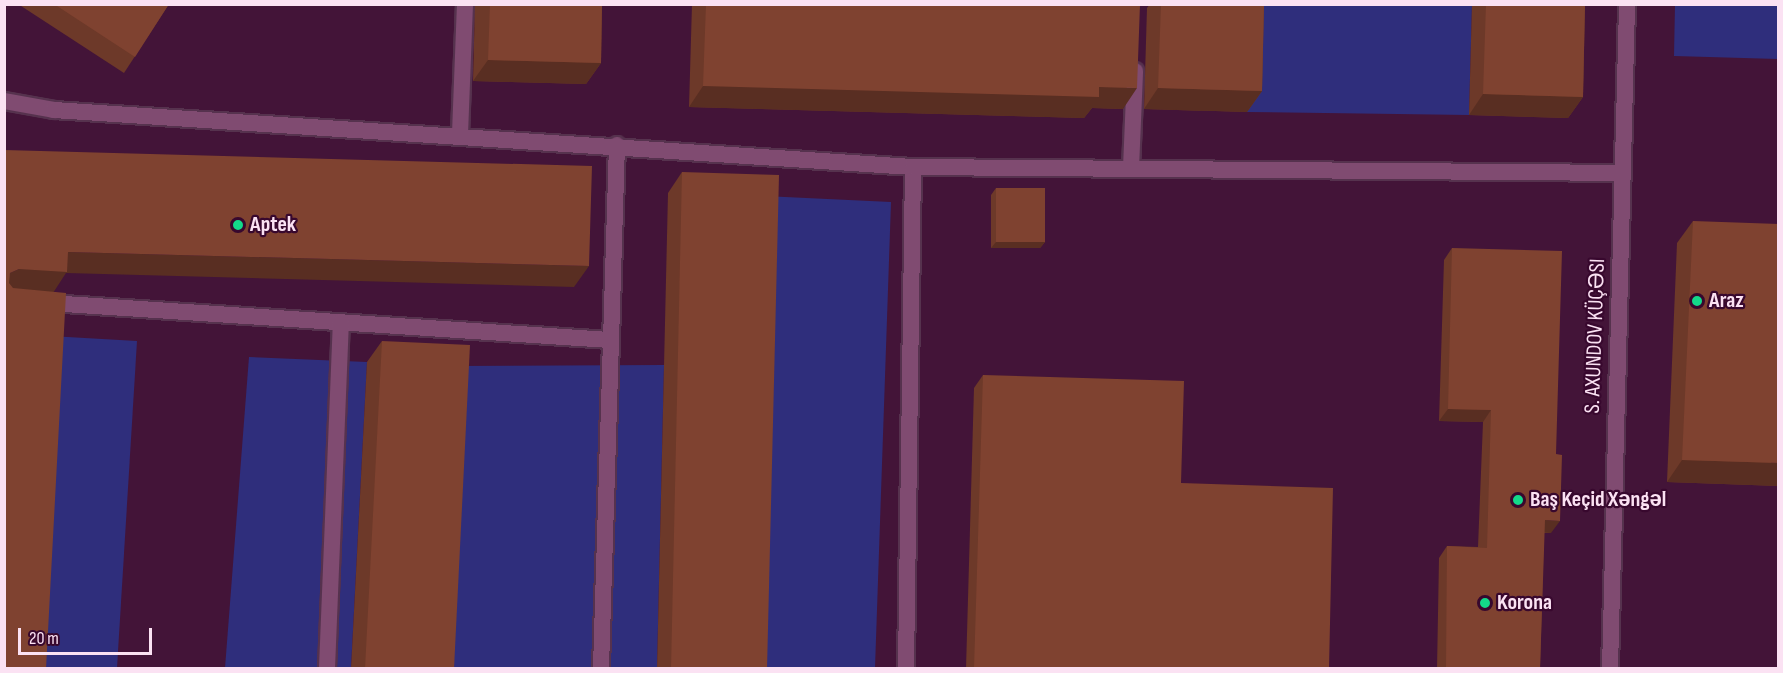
<!DOCTYPE html>
<html>
<head>
<meta charset="utf-8">
<style>
  body { margin:0 }
  #map { position:relative; width:1783px; height:673px; overflow:hidden; background:#431438; font-family:"Sofia Sans Condensed",sans-serif }
  div>[style] { position:absolute }
  [style*='--x'] { left:calc(var(--x)*1px); top:calc(var(--y)*1px); width:calc(var(--w)*1px); rotate:calc(var(--a)*1deg) }
  .green>* { inset:0; background:#2f2e7c }
  .roads { filter:drop-shadow(2px 0 #56324e) drop-shadow(-2px 0 #56324e) drop-shadow(0 2px #56324e) drop-shadow(0 -2px #56324e) }
  .service>* { height:16px; margin:-8px; padding:0 8px; transform-origin:8px; border-radius:8px; background:#804b71 }
  .minor>* { height:16px; margin:-8px; padding:0 8px; transform-origin:8px; border-radius:8px; background:#804b71 }
  .wall>* { inset:0; background:#6d3929 }
  .shaded-wall>* { inset:0; background:#592e22 }
  .building>* { inset:0; background:#7f4230 }
  .dots>* { width:16px; height:16px; translate:-50% -50%; box-sizing:border-box; border:3px solid #38082e; border-radius:50% }
  span { translate:-50% -50%; white-space:nowrap; text-align:center; line-height:1.15; -webkit-text-stroke:4.5px #38082e; paint-order:stroke }
  .poi-label { font-size:22px; color:#fbe2f3; font-weight:700 }
  .left { translate:0 -50%; text-align:left }
  .street-label { font-size:22px; color:#fbe2f3 }
  .frame { position:absolute; inset:0; border:6px solid #fbe2f3; pointer-events:none }
  .scale { position:absolute; left:18px; top:628px; width:134px; height:27px; box-sizing:border-box; border:3px solid #fbe2f3; border-top:0; padding-left:8px; font-size:18px; line-height:21px; white-space:nowrap; color:#fbe2f3; -webkit-text-stroke:4px #38082e; paint-order:stroke }
</style>
</head>
<body>
<div id="map">
  <div class="green">
    <div style="clip-path:polygon(1250px 5px,1472px 5px,1469px 115px,1247px 112px)"></div>
    <div style="clip-path:polygon(1675px 5px,1778px 5px,1778px 59px,1674px 56px)"></div>
    <div style="clip-path:polygon(764px 196px,891px 202px,875px 668px,753px 668px)"></div>
    <div style="clip-path:polygon(50px 336px,137px 341px,117px 668px,33px 668px)"></div>
    <div style="clip-path:polygon(249px 357px,367px 362px,351px 668px,225px 668px)"></div>
    <div style="clip-path:polygon(664px 365px,657px 668px,440px 668px,456px 366px)"></div>
  </div>
  <div class="roads">
    <div class="service">
      <div style="--x:460;--y:134;--w:130;--a:-87.8"></div>
      <div style="--x:1131;--y:168;--w:97;--a:-87.6"></div>
      <div style="--x:4;--y:300;--w:606;--a:3.78"></div>
      <div style="--x:327;--y:668;--w:346;--a:-87.7"></div>
      <div style="--x:601;--y:668;--w:523;--a:-88.25"></div>
      <div style="--x:906;--y:668;--w:501;--a:-89.2"></div>
    </div>
    <div class="minor">
      <div style="--x:4;--y:101;--w:51;--a:10.2"></div>
      <div style="--x:54;--y:110;--w:861;--a:3.8"></div>
      <div style="--x:913;--y:167;--w:709;--a:0.48"></div>
      <div style="--x:1610;--y:668;--w:664;--a:-88.53"></div>
    </div>
  </div>
  <div class="wall">
    <div style="clip-path:polygon(18px 4px,169px 4px,124px 73px)"></div>
    <div style="clip-path:polygon(475px 4px,602px 4px,601px 63px,586px 84px,473px 81px)"></div>
    <div style="clip-path:polygon(692px 4px,1140px 4px,1123px 109px,1092px 108px,1084px 118px,689px 107px)"></div>
    <div style="clip-path:polygon(1150px 4px,1264px 4px,1262px 91px,1247px 112px,1144px 109px,1147px 8px)"></div>
    <div style="clip-path:polygon(1472px 4px,1585px 4px,1583px 97px,1568px 118px,1469px 115px)"></div>
    <div style="clip-path:polygon(682px 172px,767px 669px,657px 669px,668px 193px)"></div>
    <div style="clip-path:polygon(996px 188px,1045px 242px,1040px 248px,991px 248px,991px 195px)"></div>
    <div style="clip-path:polygon(1693px 221px,1779px 486px,1667px 482px,1677px 243px)"></div>
    <div style="clip-path:polygon(1452px 248px,1551px 533px,1544px 533px,1540px 669px,1437px 669px,1439px 558px,1447px 546px,1478px 547px,1483px 422px,1439px 421px,1444px 260px)"></div>
    <div style="clip-path:polygon(382px 341px,454px 669px,351px 669px,367px 362px)"></div>
    <div style="clip-path:polygon(983px 375px,1181px 483px,1329px 669px,966px 669px,974px 388px)"></div>
  </div>
  <div class="shaded-wall">
    <div style="clip-path:polygon(488px 60px,601px 63px,586px 84px,473px 81px)"></div>
    <div style="clip-path:polygon(703px 86px,1099px 87px,1137px 88px,1123px 109px,1092px 108px,1084px 118px,689px 107px)"></div>
    <div style="clip-path:polygon(1158px 88px,1262px 91px,1247px 112px,1144px 109px)"></div>
    <div style="clip-path:polygon(1483px 94px,1583px 97px,1568px 118px,1469px 115px)"></div>
    <div style="clip-path:polygon(996px 242px,1045px 242px,1040px 248px,991px 248px)"></div>
    <div style="clip-path:polygon(68px 252px,589px 266px,574px 287px,66px 273px,53px 293px,4px 290px,10px 273px,19px 269px)"></div>
    <div style="clip-path:polygon(1448px 409px,1491px 410px,1483px 422px,1439px 421px)"></div>
    <div style="clip-path:polygon(1682px 460px,1779px 463px,1779px 486px,1667px 482px)"></div>
    <div style="clip-path:polygon(1545px 520px,1560px 521px,1551px 533px,1536px 532px)"></div>
  </div>
  <div class="building">
    <div style="clip-path:polygon(54px 4px,169px 4px,135px 57px)"></div>
    <div style="clip-path:polygon(490px 4px,602px 4px,601px 63px,488px 60px)"></div>
    <div style="clip-path:polygon(706px 4px,1140px 4px,1137px 88px,1099px 87px,1099px 97px,703px 86px)"></div>
    <div style="clip-path:polygon(1161px 4px,1264px 4px,1262px 91px,1158px 88px)"></div>
    <div style="clip-path:polygon(1486px 4px,1585px 4px,1583px 97px,1483px 94px)"></div>
    <div style="clip-path:polygon(4px 150px,592px 166px,589px 266px,68px 252px,67px 272px,19px 269px,10px 273px,9px 283px,13px 288px,66px 293px,46px 669px,4px 669px)"></div>
    <div style="clip-path:polygon(682px 172px,779px 175px,767px 669px,671px 669px)"></div>
    <div style="clip-path:polygon(996px 188px,1045px 188px,1045px 242px,996px 242px)"></div>
    <div style="clip-path:polygon(1693px 221px,1779px 224px,1779px 463px,1682px 460px)"></div>
    <div style="clip-path:polygon(1452px 248px,1562px 251px,1556px 454px,1562px 455px,1560px 521px,1545px 520px,1540px 669px,1446px 669px,1447px 546px,1487px 548px,1491px 410px,1448px 409px)"></div>
    <div style="clip-path:polygon(382px 341px,470px 345px,454px 669px,365px 669px)"></div>
    <div style="clip-path:polygon(983px 375px,1184px 381px,1181px 483px,1333px 488px,1329px 669px,974px 669px)"></div>
  </div>
  <div class="dots">
    <div style="left:238px;top:225px;background:#13d989"></div>
    <div style="left:1697px;top:301px;background:#13d989"></div>
    <div style="left:1518px;top:500px;background:#13d989"></div>
    <div style="left:1485px;top:603px;background:#13d989"></div>
  </div>
  <div class="poi-label">
    <span class="left" style="left:250px;top:225px">Aptek</span>
    <span class="left" style="left:1709px;top:301px">Araz</span>
    <span class="left" style="left:1530px;top:500px">Baş Keçid Xəngəl</span>
    <span class="left" style="left:1497px;top:603px">Korona</span>
  </div>
  <div class="street-label">
    <span style="left:1595px;top:336px;rotate:-88deg">S. AXUNDOV KÜÇƏSI</span>
  </div>
  <div class="frame"></div>
  <div class="scale">20 m</div>
</div>
</body>
</html>
